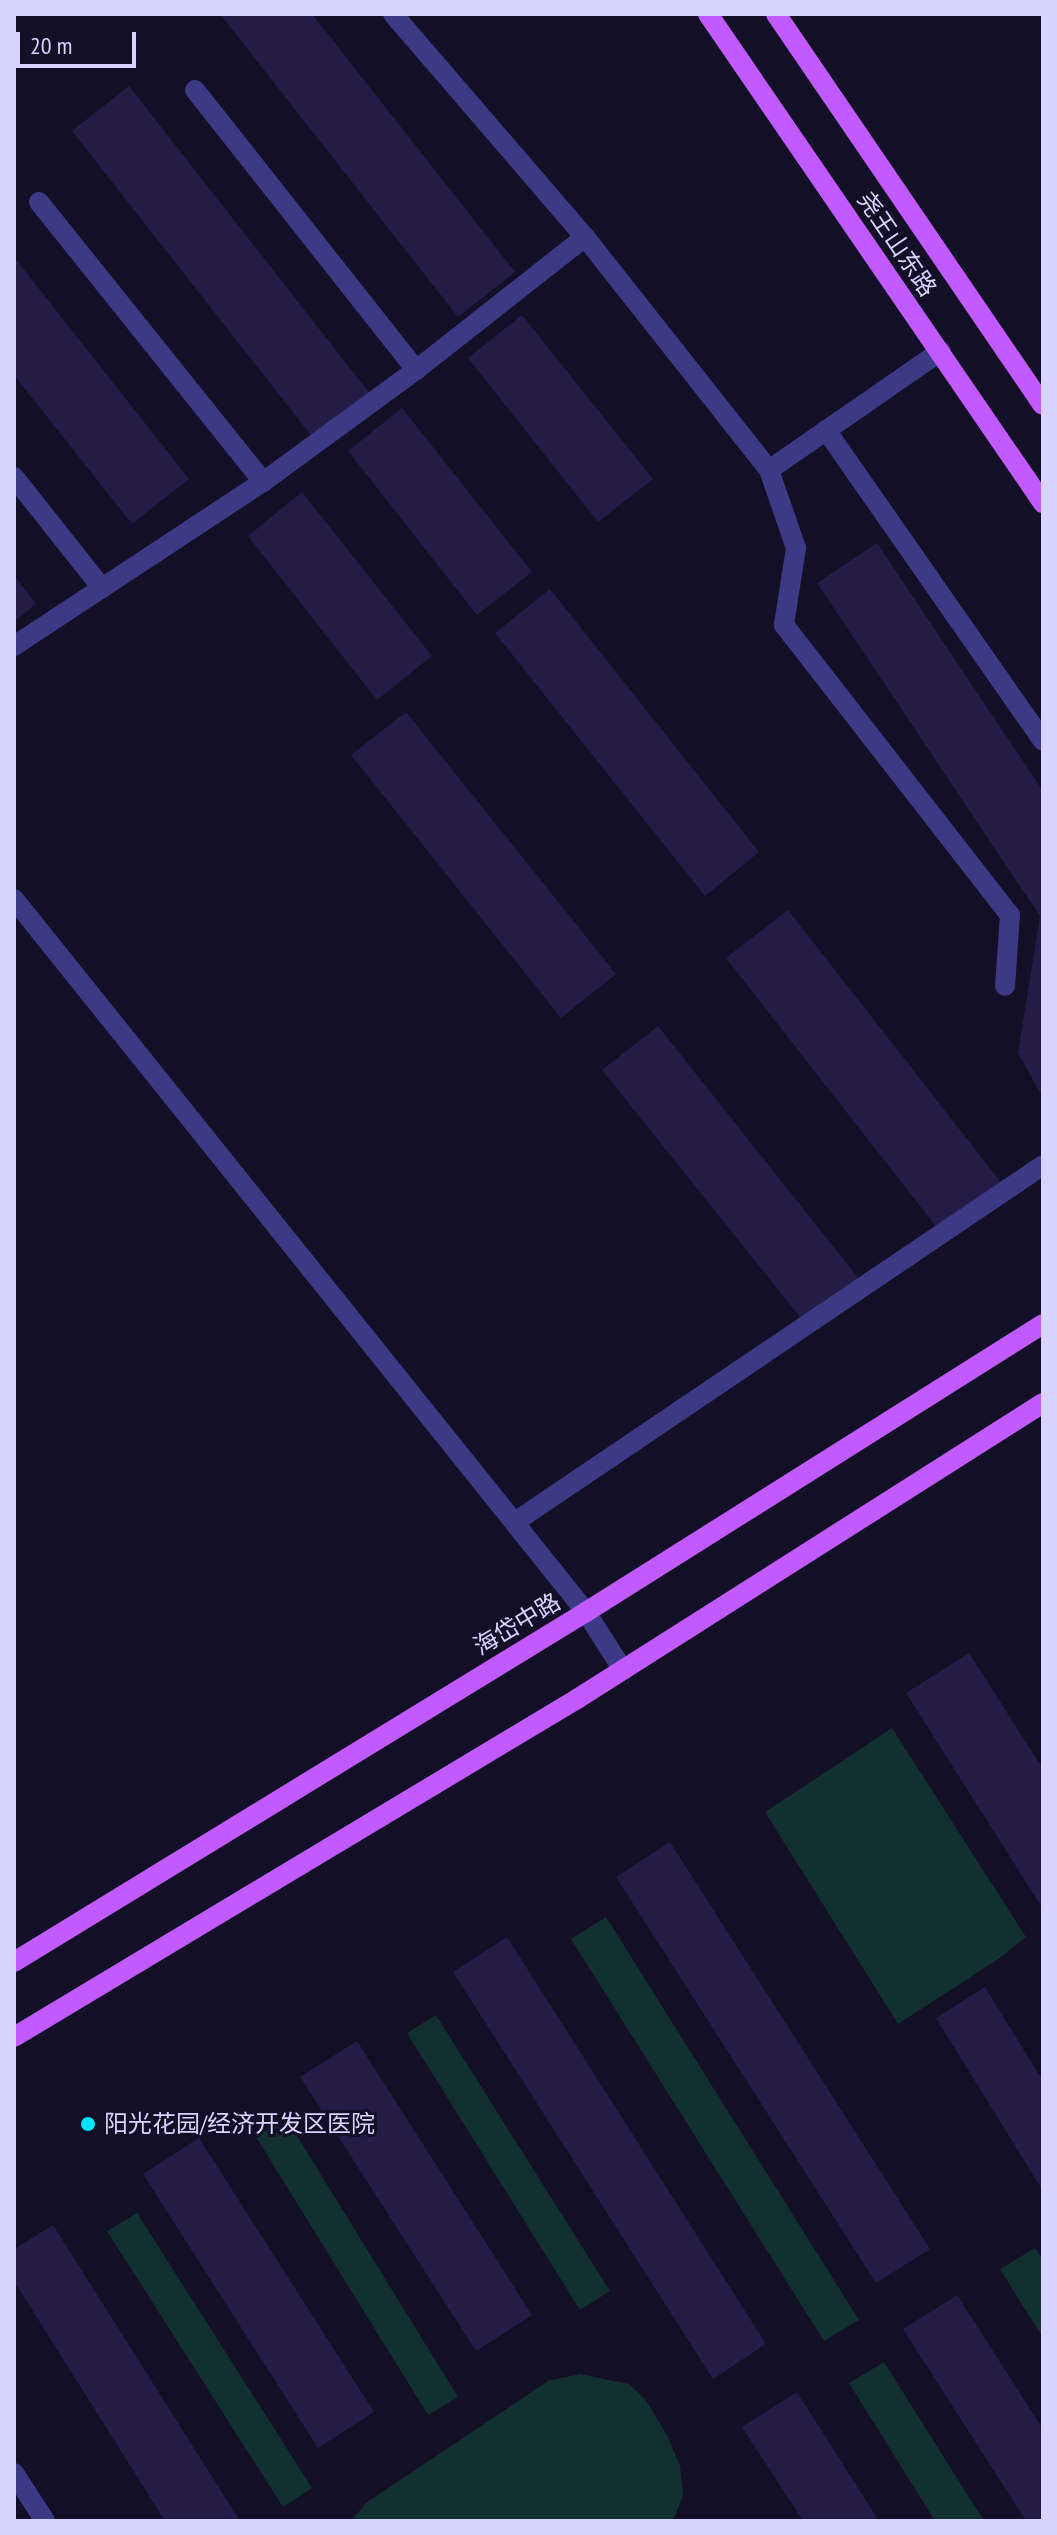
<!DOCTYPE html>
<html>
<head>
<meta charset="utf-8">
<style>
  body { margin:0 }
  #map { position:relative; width:1057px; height:2535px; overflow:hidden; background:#130f26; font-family:"PT Sans Narrow","Noto Sans SC",sans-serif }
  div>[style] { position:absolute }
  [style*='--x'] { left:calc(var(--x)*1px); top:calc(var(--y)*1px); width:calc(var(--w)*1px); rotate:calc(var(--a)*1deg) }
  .green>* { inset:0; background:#12302f }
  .building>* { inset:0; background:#241b47 }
  .minor>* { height:20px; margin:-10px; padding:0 10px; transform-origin:10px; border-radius:10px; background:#3d3a85 }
  .major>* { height:20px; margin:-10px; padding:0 10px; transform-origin:10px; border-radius:10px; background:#c25bff }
  .dots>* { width:22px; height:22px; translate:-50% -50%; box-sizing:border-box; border:4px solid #130f26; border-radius:50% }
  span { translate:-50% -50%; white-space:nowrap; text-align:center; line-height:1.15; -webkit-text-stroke:6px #130f26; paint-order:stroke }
  .street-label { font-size:24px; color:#d9d4ff }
  .poi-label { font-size:24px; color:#d9d4ff }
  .left { translate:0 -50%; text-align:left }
  .frame { position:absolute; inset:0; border:16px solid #d9d4ff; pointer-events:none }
  .scale { position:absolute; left:16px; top:32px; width:120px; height:36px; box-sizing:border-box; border:4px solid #d9d4ff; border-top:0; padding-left:10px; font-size:24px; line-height:28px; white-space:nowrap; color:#d9d4ff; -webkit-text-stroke:6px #130f26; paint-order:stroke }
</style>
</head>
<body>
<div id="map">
  <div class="green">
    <div style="clip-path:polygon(892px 1728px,1026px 1937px,1000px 1958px,898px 2024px,765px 1812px)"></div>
    <div style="clip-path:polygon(606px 1917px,859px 2320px,824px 2341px,571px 1939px)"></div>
    <div style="clip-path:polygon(436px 2015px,610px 2291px,580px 2310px,407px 2033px)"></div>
    <div style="clip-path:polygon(286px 2118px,458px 2397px,428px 2415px,256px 2137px)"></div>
    <div style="clip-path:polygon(137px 2213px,312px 2488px,283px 2507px,107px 2231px)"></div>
    <div style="clip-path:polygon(1035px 2248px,1043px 2260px,1043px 2338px,1000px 2269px)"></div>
    <div style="clip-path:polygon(884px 2362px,984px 2521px,935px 2521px,849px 2383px)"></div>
    <div style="clip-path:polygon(580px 2374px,629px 2384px,645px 2399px,668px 2437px,680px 2466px,683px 2496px,673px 2521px,351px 2521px,366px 2503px,548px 2381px)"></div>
  </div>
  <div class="building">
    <div style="clip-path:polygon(220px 14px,312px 14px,515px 272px,458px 317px)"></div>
    <div style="clip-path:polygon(129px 86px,371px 395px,314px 439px,72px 131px)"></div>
    <div style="clip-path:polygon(14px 257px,189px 479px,132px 524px,14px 375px)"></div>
    <div style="clip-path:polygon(522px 315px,653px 479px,598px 522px,468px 358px)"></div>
    <div style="clip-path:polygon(402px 408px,532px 572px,477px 615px,348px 451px)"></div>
    <div style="clip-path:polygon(302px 492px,432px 656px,377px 700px,248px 536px)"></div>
    <div style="clip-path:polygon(877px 543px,1043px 791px,1043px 1098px,1018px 1053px,1040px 916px,817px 583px)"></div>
    <div style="clip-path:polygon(14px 575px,36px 604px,14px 622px)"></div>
    <div style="clip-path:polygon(550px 589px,759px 852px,705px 896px,495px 633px)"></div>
    <div style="clip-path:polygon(406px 712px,616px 974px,561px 1018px,351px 755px)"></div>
    <div style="clip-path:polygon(788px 910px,1007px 1190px,945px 1238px,726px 958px)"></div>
    <div style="clip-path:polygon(658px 1026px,867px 1289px,812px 1332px,602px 1070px)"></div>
    <div style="clip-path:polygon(969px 1653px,1043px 1769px,1043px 1909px,906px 1693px)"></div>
    <div style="clip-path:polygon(670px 1842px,930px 2249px,876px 2283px,616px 1877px)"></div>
    <div style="clip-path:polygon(507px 1937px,766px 2344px,713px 2379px,453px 1972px)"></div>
    <div style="clip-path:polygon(985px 1987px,1043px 2081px,1043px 2191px,936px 2018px)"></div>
    <div style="clip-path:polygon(357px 2041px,532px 2315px,476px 2351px,300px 2077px)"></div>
    <div style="clip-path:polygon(199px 2138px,374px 2412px,318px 2448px,143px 2174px)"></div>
    <div style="clip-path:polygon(53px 2225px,240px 2521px,165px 2521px,14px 2281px,14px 2249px)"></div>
    <div style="clip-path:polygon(957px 2295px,1043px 2429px,1043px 2521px,1026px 2521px,903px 2329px)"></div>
    <div style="clip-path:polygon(797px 2392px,879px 2521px,803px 2521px,742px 2427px)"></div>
  </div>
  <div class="minor">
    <div style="--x:393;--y:14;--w:294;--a:49.3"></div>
    <div style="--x:195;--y:90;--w:357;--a:51.7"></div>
    <div style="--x:39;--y:202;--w:359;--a:51.3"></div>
    <div style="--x:826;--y:430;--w:379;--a:55.1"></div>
    <div style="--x:769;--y:470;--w:209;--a:-34.7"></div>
    <div style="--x:14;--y:477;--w:142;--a:51.6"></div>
    <div style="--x:14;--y:646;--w:298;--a:-33.4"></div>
    <div style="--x:263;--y:482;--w:190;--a:-36.2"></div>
    <div style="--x:416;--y:370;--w:215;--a:-38.2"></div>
    <div style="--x:585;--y:237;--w:297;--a:51.7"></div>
    <div style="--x:769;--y:470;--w:83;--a:70.9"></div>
    <div style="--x:796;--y:548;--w:78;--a:98.9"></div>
    <div style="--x:784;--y:625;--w:368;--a:52.1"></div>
    <div style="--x:1010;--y:915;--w:71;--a:94"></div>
    <div style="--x:14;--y:899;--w:914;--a:51.26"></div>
    <div style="--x:586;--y:1612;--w:69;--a:57.5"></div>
    <div style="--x:515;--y:1522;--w:637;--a:-34.06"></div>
    <div style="--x:14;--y:2473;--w:57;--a:57.1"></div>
  </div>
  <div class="major">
    <div style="--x:708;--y:14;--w:593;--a:55.59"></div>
    <div style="--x:776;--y:14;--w:473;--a:55.7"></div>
    <div style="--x:14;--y:1962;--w:671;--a:-31.46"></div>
    <div style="--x:586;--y:1612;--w:540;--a:-32.22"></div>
    <div style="--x:14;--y:2037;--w:657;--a:-30.98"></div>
    <div style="--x:577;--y:1699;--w:552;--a:-32.42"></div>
  </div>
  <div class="dots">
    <div style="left:88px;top:2124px;background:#00e5ff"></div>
  </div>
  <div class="street-label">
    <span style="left:897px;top:244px;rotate:56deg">尧王山东路</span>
    <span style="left:517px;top:1624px;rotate:-31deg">海岱中路</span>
  </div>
  <div class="poi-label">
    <span class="left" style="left:104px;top:2124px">阳光花园/经济开发区医院</span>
  </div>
  <div class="frame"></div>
  <div class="scale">20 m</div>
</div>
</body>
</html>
